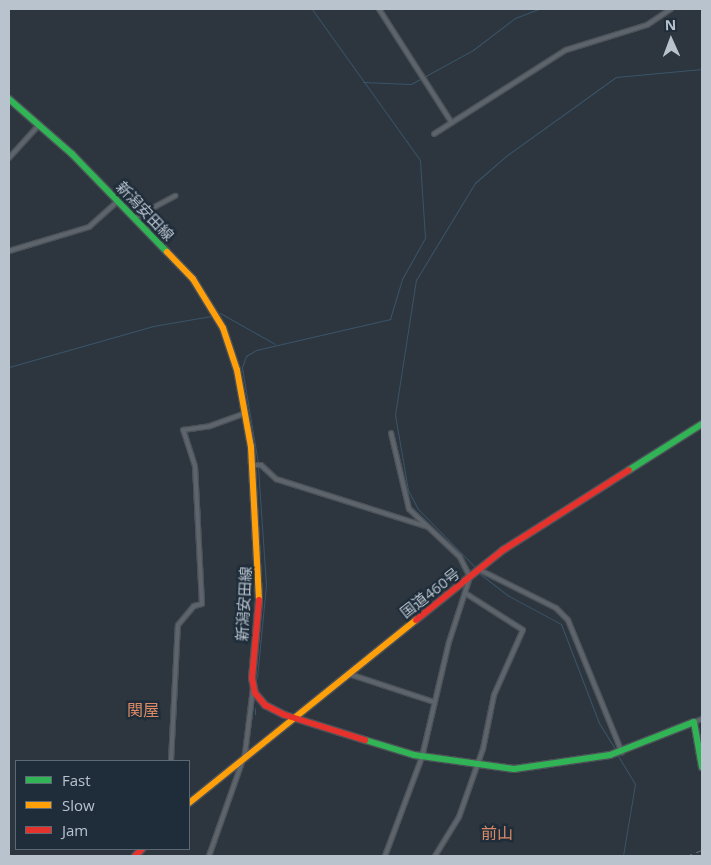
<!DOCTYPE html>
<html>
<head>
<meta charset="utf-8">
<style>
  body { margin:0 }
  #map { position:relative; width:711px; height:865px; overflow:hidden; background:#2d363e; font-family:"Open Sans","Noto Sans JP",sans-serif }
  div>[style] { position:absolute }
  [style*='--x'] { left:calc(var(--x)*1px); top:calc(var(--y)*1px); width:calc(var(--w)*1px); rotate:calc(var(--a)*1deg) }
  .stream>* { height:1px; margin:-0.5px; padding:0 0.5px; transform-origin:0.5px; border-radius:0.5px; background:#3a546a }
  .roads { filter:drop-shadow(1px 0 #4c5258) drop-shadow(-1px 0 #4c5258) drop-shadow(0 1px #4c5258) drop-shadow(0 -1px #4c5258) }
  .street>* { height:4px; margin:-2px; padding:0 2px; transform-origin:2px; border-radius:2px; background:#5d646b }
  .fast>* { height:6px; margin:-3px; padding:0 3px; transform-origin:3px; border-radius:3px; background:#30b455 }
  .slow>* { height:6px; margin:-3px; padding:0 3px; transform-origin:3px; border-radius:3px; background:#ff9f0a }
  .jam>* { height:6px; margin:-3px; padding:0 3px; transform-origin:3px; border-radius:3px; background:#e5322d }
  .rail>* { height:1px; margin-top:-0.5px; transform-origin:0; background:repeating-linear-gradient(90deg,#62686f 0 5px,transparent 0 10px) }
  span { translate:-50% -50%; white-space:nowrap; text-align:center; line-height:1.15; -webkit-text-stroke:5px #1f2d3a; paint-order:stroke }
  .street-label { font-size:15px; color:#b8c3ce }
  .neighbourhood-label { font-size:16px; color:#dc8a65 }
  .frame { position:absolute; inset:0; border:10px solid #b8c3ce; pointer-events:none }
  .legend { position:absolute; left:15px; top:760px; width:175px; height:90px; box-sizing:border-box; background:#1f2d3a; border:1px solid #5c6975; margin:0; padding:6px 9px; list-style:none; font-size:15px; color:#b8c3ce }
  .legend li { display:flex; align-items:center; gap:10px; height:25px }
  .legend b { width:25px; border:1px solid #5c6975 }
  .north { position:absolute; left:646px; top:15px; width:50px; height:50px; -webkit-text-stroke:4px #1f2d3a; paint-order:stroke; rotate:358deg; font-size:14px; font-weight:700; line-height:20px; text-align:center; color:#b8c3ce }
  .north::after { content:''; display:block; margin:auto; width:18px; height:22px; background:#b8c3ce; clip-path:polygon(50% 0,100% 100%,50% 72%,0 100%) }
</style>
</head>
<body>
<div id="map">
  <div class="stream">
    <div style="--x:363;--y:82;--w:48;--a:2.4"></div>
    <div style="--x:411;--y:84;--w:71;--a:-28.7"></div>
    <div style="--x:473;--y:50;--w:53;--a:-37.3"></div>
    <div style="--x:515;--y:18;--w:26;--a:-21"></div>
    <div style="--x:220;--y:313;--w:63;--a:29.4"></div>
    <div style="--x:9;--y:367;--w:150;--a:-15.9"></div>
    <div style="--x:153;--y:326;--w:59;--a:-9.8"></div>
    <div style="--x:258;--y:463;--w:97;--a:-99.5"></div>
    <div style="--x:242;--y:367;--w:12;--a:-70"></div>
    <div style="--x:246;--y:356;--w:12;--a:-31"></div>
    <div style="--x:256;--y:350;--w:138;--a:-13"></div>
    <div style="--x:390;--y:319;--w:42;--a:-73.3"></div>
    <div style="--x:402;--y:279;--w:47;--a:-60.7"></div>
    <div style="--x:425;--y:238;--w:78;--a:-93.7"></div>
    <div style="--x:420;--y:160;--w:186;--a:-125.6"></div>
    <div style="--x:475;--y:567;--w:81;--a:-134.5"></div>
    <div style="--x:418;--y:509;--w:21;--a:-118"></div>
    <div style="--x:408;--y:490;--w:76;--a:-99.8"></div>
    <div style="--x:395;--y:415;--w:137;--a:-81.2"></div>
    <div style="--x:416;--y:280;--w:114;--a:-58.7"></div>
    <div style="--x:475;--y:183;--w:41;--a:-41.1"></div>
    <div style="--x:506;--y:156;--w:135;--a:-35.7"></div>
    <div style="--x:616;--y:77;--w:86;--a:-5.3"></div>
    <div style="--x:479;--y:573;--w:36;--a:38"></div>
    <div style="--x:507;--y:595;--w:61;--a:28.2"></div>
    <div style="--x:561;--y:624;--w:106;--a:69"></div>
    <div style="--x:599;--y:723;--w:32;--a:58"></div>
    <div style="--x:257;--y:678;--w:93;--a:-84.5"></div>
    <div style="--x:266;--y:585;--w:118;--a:-93.9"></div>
    <div style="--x:255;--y:708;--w:6;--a:90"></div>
    <div style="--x:617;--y:754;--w:35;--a:59"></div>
    <div style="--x:635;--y:784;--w:73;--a:99.5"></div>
  </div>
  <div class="roads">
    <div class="street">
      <div style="--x:379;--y:9;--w:135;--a:57.4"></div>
      <div style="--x:434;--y:134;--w:156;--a:-32.5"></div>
      <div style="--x:566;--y:50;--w:85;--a:-17.2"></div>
      <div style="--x:647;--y:25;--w:29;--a:-34"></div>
      <div style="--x:9;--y:158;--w:45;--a:-47.7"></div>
      <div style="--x:134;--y:218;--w:47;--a:-28.2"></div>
      <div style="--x:9;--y:251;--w:84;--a:-16.7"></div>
      <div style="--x:89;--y:227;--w:39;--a:-42"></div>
      <div style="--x:253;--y:465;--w:8;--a:0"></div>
      <div style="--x:261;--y:465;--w:21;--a:43"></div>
      <div style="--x:276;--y:479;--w:159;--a:17.5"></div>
      <div style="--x:480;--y:570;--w:85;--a:26.6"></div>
      <div style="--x:556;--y:608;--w:17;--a:45"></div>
      <div style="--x:568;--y:620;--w:143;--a:67.8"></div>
      <div style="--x:349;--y:674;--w:89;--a:18.2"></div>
      <div style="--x:694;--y:722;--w:9;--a:-21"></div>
      <div style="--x:171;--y:761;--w:136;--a:-87.1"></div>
      <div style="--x:178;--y:625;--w:25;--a:-50"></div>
      <div style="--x:194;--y:606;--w:8;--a:-14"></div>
      <div style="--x:202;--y:604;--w:138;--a:-92.9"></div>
      <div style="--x:195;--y:466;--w:38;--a:-108"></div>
      <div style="--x:183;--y:430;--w:27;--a:-8"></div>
      <div style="--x:210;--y:426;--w:37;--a:-20"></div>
      <div style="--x:209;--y:856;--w:108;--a:-70.6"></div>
      <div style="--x:245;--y:754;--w:66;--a:-83.1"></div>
      <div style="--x:385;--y:856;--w:106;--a:-69.5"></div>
      <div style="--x:422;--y:757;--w:118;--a:-76.8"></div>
      <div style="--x:449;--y:642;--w:68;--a:-72.1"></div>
      <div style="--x:470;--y:577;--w:22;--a:-117"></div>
      <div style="--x:460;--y:557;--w:70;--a:-136.7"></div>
      <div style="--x:409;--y:509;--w:78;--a:-103.3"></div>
      <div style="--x:435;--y:856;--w:46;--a:-58.4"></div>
      <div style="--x:459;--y:817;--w:72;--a:-70.6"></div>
      <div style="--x:483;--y:749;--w:55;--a:-78.5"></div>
      <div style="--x:494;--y:695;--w:71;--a:-66"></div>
      <div style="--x:523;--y:630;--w:69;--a:-147.5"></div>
    </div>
    <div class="fast">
      <div style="--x:9;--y:99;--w:84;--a:41.1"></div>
      <div style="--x:72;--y:154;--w:136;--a:45.9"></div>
      <div style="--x:629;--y:470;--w:86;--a:-32.2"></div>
      <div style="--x:365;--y:740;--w:51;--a:17"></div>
      <div style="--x:414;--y:755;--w:101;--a:8"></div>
      <div style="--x:514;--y:769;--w:97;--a:-8.3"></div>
      <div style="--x:610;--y:755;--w:90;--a:-21.4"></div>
      <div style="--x:694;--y:722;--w:46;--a:79.9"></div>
    </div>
    <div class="slow">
      <div style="--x:167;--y:252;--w:37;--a:46"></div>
      <div style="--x:193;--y:279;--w:57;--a:58.5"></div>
      <div style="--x:223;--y:328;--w:44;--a:71.6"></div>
      <div style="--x:237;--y:370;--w:78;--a:79.7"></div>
      <div style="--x:251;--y:447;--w:153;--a:87"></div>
      <div style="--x:189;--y:803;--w:292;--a:-38.9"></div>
    </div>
    <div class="jam">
      <div style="--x:259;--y:600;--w:78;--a:95.1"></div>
      <div style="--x:252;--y:678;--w:15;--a:79"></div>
      <div style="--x:255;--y:693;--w:16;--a:50"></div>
      <div style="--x:265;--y:705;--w:22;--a:27"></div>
      <div style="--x:285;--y:715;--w:84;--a:17.4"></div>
      <div style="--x:416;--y:620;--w:112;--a:-38.8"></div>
      <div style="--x:503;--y:550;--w:149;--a:-32.4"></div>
      <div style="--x:135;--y:856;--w:10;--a:-45"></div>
    </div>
  </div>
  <div class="rail">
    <div style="--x:687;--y:856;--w:16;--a:-22"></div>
  </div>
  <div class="street-label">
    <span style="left:145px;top:211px;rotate:46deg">新潟安田線</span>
    <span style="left:430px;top:593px;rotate:-38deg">国道460号</span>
    <span style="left:244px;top:604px;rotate:-87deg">新潟安田線</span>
  </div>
  <div class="neighbourhood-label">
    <span style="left:143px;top:710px">関屋</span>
    <span style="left:497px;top:833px">前山</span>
  </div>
  <div class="frame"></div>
  <ul class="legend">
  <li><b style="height:6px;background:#30b455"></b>Fast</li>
  <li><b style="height:6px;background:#ff9f0a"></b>Slow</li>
  <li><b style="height:6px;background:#e5322d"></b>Jam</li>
  </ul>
  <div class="north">N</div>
</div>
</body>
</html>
